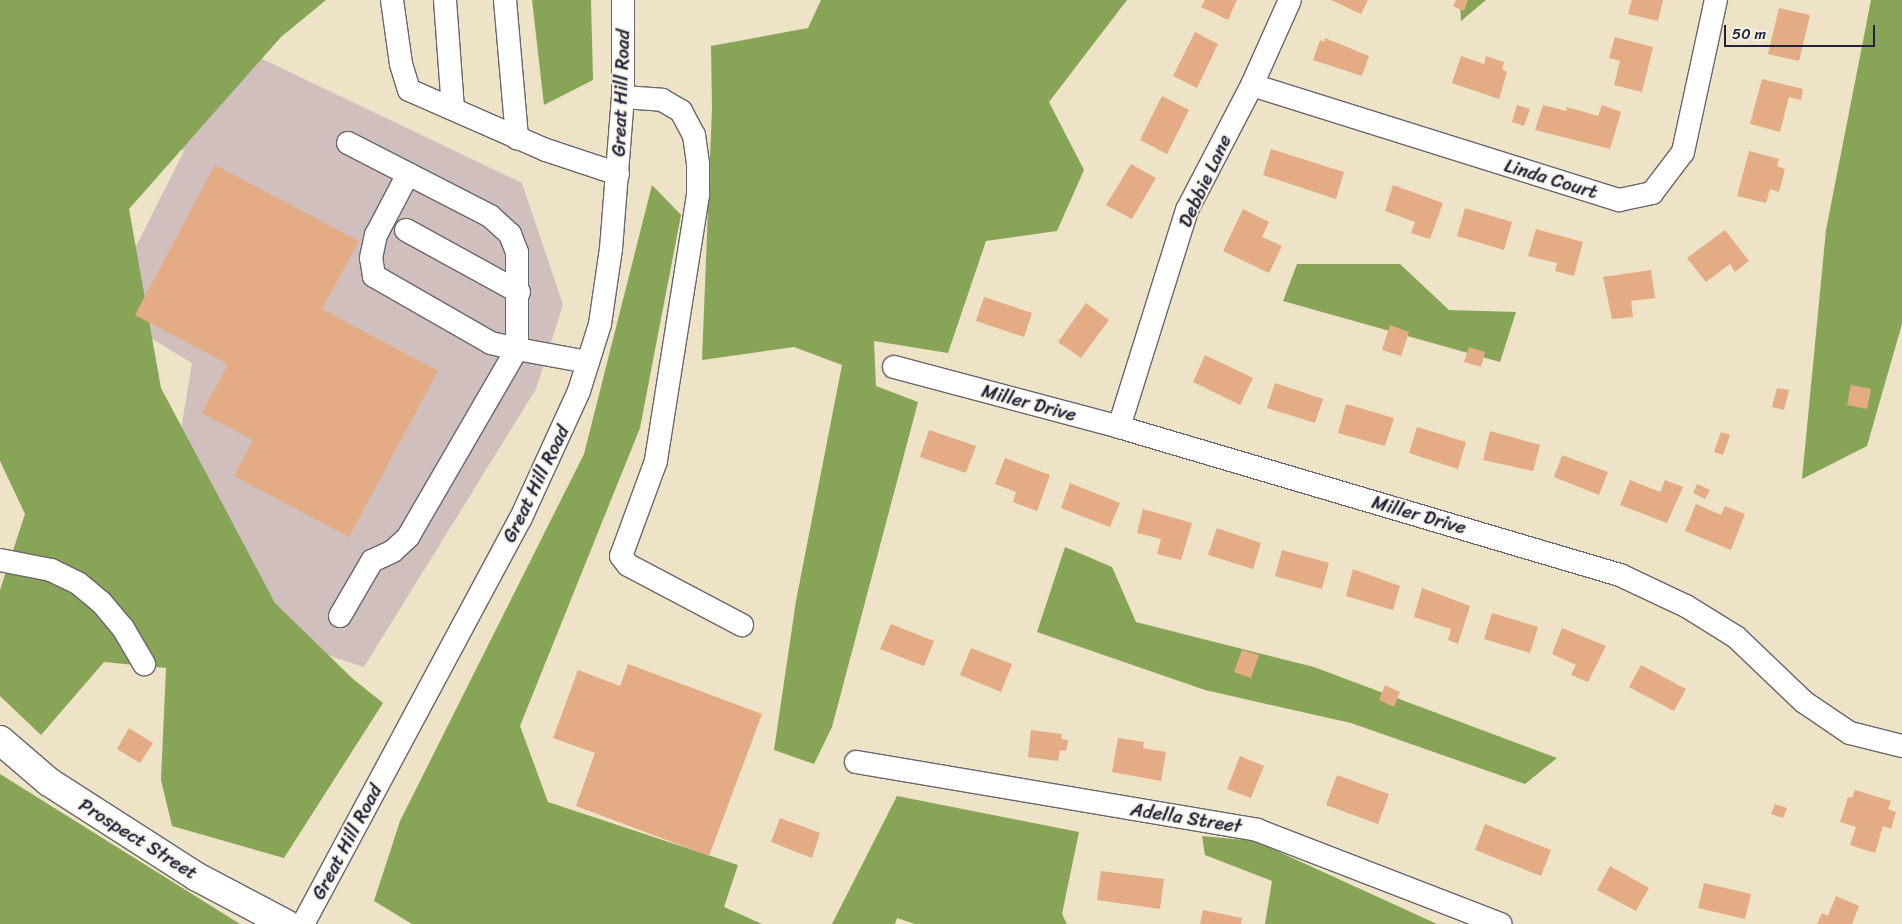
<!DOCTYPE html>
<html>
<head>
<meta charset="utf-8">
<style>
  body { margin:0 }
  #map { position:relative; width:1902px; height:924px; overflow:hidden; background:#eee3c7; font-family:Sriracha,sans-serif }
  div>[style] { position:absolute }
  [style*='--x'] { left:calc(var(--x)*1px); top:calc(var(--y)*1px); width:calc(var(--w)*1px); rotate:calc(var(--a)*1deg) }
  .industrial>* { inset:0; background:#d1bfbd }
  .forest>* { inset:0; background:#88a456 }
  .building>* { inset:0; background:#e4ac84 }
  .roads { filter:drop-shadow(1px 0 #69666c) drop-shadow(-1px 0 #69666c) drop-shadow(0 1px #69666c) drop-shadow(0 -1px #69666c) }
  .minor>* { height:22px; margin:-11px; padding:0 11px; transform-origin:11px; border-radius:11px; background:#fff }
  .major>* { height:28px; margin:-14px; padding:0 14px; transform-origin:14px; border-radius:14px; background:#fff }
  span { translate:-50% -50%; white-space:nowrap; text-align:center; line-height:1.15; -webkit-text-stroke:4px #f7f3e8; paint-order:stroke }
  .street-label { font-size:19px; color:#22223b }
  .scale { position:absolute; left:1724px; top:25px; width:151px; height:22px; box-sizing:border-box; border:2px solid #22223b; border-top:0; padding-left:6px; font-size:15px; line-height:18px; white-space:nowrap; color:#22223b; -webkit-text-stroke:4px #f7f3e8; paint-order:stroke }
</style>
</head>
<body>
<div id="map">
  <div class="industrial">
    <div style="clip-path:polygon(193px 26px,522px 183px,563px 305px,536px 389px,364px 667px,268px 636px,176px 459px,192px 363px,104px 310px,184px 151px,139px 125px)"></div>
  </div>
  <div class="forest">
    <div style="clip-path:polygon(0 0,326px 0,281px 37px,129px 209px,161px 388px,275px 603px,353px 679px,383px 703px,284px 858px,172px 826px,161px 780px,166px 668px,104px 662px,41px 735px,0 696px,0 590px,25px 514px,0 461px)"></div>
    <div style="clip-path:polygon(532px 0,591px 0,593px 80px,544px 105px)"></div>
    <div style="clip-path:polygon(821px 0,1127px 0,1049px 102px,1084px 170px,1057px 231px,986px 241px,948px 353px,874px 341px,876px 386px,918px 402px,832px 727px,814px 764px,774px 750px,796px 601px,842px 365px,794px 347px,702px 360px,712px 108px,711px 46px,808px 28px)"></div>
    <div style="clip-path:polygon(1460px 0,1486px 0,1461px 21px)"></div>
    <div style="clip-path:polygon(1871px 0,1902px 0,1902px 324px,1867px 446px,1802px 479px,1826px 230px)"></div>
    <div style="clip-path:polygon(652px 185px,681px 215px,640px 428px,520px 726px,548px 802px,738px 865px,724px 907px,762px 924px,412px 924px,374px 901px,400px 821px,584px 454px)"></div>
    <div style="clip-path:polygon(1297px 264px,1400px 264px,1449px 310px,1516px 312px,1500px 362px,1283px 301px)"></div>
    <div style="clip-path:polygon(1065px 547px,1112px 567px,1136px 622px,1314px 667px,1557px 758px,1525px 784px,1351px 723px,1205px 690px,1037px 632px)"></div>
    <div style="clip-path:polygon(0 774px,240px 924px,0 924px)"></div>
    <div style="clip-path:polygon(897px 796px,1079px 832px,1062px 914px,1067px 924px,915px 924px,897px 918px,895px 924px,832px 924px)"></div>
    <div style="clip-path:polygon(1202px 836px,1255px 841px,1437px 924px,1265px 924px,1272px 881px,1205px 855px)"></div>
  </div>
  <div class="building">
    <div style="clip-path:polygon(1205px 0,1237px 0,1228px 20px,1201px 7px)"></div>
    <div style="clip-path:polygon(1331px 0,1368px 0,1361px 14px)"></div>
    <div style="clip-path:polygon(1456px 0,1468px 0,1464px 11px,1453px 6px)"></div>
    <div style="clip-path:polygon(1632px 0,1663px 0,1658px 21px,1628px 14px)"></div>
    <div style="clip-path:polygon(1779px 8px,1810px 15px,1799px 61px,1768px 54px)"></div>
    <div style="clip-path:polygon(1195px 32px,1218px 44px,1197px 88px,1173px 76px)"></div>
    <div style="clip-path:polygon(1615px 37px,1653px 47px,1642px 92px,1614px 85px,1620px 61px,1609px 58px)"></div>
    <div style="clip-path:polygon(1325px 38px,1369px 56px,1362px 76px,1313px 60px,1320px 40px,1324px 42px)"></div>
    <div style="clip-path:polygon(1461px 56px,1484px 64px,1486px 56px,1504px 62px,1502px 69px,1507px 72px,1499px 99px,1452px 83px)"></div>
    <div style="clip-path:polygon(1762px 79px,1803px 89px,1801px 100px,1789px 97px,1780px 132px,1750px 124px)"></div>
    <div style="clip-path:polygon(1162px 96px,1189px 110px,1167px 154px,1140px 140px)"></div>
    <div style="clip-path:polygon(1517px 105px,1530px 109px,1524px 126px,1512px 122px)"></div>
    <div style="clip-path:polygon(1543px 105px,1566px 111px,1567px 107px,1598px 116px,1602px 105px,1621px 112px,1610px 149px,1535px 130px)"></div>
    <div style="clip-path:polygon(1271px 149px,1344px 172px,1336px 199px,1263px 175px)"></div>
    <div style="clip-path:polygon(1749px 151px,1779px 159px,1777px 166px,1785px 169px,1779px 192px,1770px 189px,1766px 203px,1737px 196px)"></div>
    <div style="clip-path:polygon(1131px 164px,1156px 178px,1132px 219px,1106px 205px)"></div>
    <div style="clip-path:polygon(215px 165px,359px 241px,322px 309px,438px 371px,349px 537px,234px 476px,253px 440px,202px 413px,228px 364px,135px 315px)"></div>
    <div style="clip-path:polygon(1393px 185px,1443px 203px,1430px 239px,1411px 233px,1415px 222px,1385px 211px)"></div>
    <div style="clip-path:polygon(1465px 208px,1512px 222px,1504px 250px,1457px 236px)"></div>
    <div style="clip-path:polygon(1243px 209px,1269px 222px,1262px 237px,1282px 246px,1269px 273px,1223px 251px)"></div>
    <div style="clip-path:polygon(1536px 229px,1583px 242px,1574px 276px,1555px 271px,1557px 263px,1528px 256px)"></div>
    <div style="clip-path:polygon(1725px 230px,1749px 261px,1735px 272px,1730px 264px,1706px 282px,1687px 258px)"></div>
    <div style="clip-path:polygon(1651px 270px,1655px 298px,1631px 301px,1633px 317px,1612px 319px,1603px 277px)"></div>
    <div style="clip-path:polygon(984px 297px,1032px 313px,1024px 337px,976px 321px)"></div>
    <div style="clip-path:polygon(1086px 303px,1109px 320px,1081px 358px,1058px 342px)"></div>
    <div style="clip-path:polygon(1390px 325px,1409px 332px,1401px 356px,1382px 350px)"></div>
    <div style="clip-path:polygon(1469px 347px,1485px 352px,1481px 367px,1464px 362px)"></div>
    <div style="clip-path:polygon(1205px 355px,1253px 378px,1240px 405px,1193px 382px)"></div>
    <div style="clip-path:polygon(1275px 383px,1323px 399px,1315px 423px,1267px 408px)"></div>
    <div style="clip-path:polygon(1851px 385px,1871px 389px,1867px 409px,1847px 405px)"></div>
    <div style="clip-path:polygon(1777px 388px,1789px 390px,1784px 410px,1772px 407px)"></div>
    <div style="clip-path:polygon(1346px 404px,1394px 418px,1385px 446px,1338px 433px)"></div>
    <div style="clip-path:polygon(1417px 427px,1466px 442px,1458px 469px,1409px 453px)"></div>
    <div style="clip-path:polygon(929px 430px,976px 446px,966px 473px,920px 457px)"></div>
    <div style="clip-path:polygon(1490px 431px,1540px 445px,1533px 471px,1483px 460px)"></div>
    <div style="clip-path:polygon(1721px 432px,1730px 435px,1723px 455px,1714px 452px)"></div>
    <div style="clip-path:polygon(1562px 455px,1608px 472px,1599px 495px,1554px 477px)"></div>
    <div style="clip-path:polygon(1005px 458px,1050px 475px,1037px 511px,1013px 502px,1016px 492px,995px 484px)"></div>
    <div style="clip-path:polygon(1630px 480px,1660px 492px,1665px 480px,1683px 487px,1667px 523px,1620px 505px)"></div>
    <div style="clip-path:polygon(1070px 483px,1120px 503px,1110px 527px,1061px 508px)"></div>
    <div style="clip-path:polygon(1697px 484px,1710px 490px,1705px 499px,1693px 493px)"></div>
    <div style="clip-path:polygon(1696px 504px,1721px 515px,1725px 506px,1745px 514px,1731px 550px,1685px 531px)"></div>
    <div style="clip-path:polygon(1143px 509px,1192px 523px,1181px 560px,1157px 554px,1161px 539px,1137px 533px)"></div>
    <div style="clip-path:polygon(1217px 528px,1261px 543px,1253px 569px,1208px 555px)"></div>
    <div style="clip-path:polygon(1282px 550px,1329px 563px,1322px 589px,1275px 576px)"></div>
    <div style="clip-path:polygon(1353px 569px,1400px 586px,1393px 610px,1346px 596px)"></div>
    <div style="clip-path:polygon(1422px 588px,1470px 606px,1458px 644px,1448px 640px,1451px 629px,1414px 617px)"></div>
    <div style="clip-path:polygon(1492px 613px,1538px 627px,1530px 653px,1484px 639px)"></div>
    <div style="clip-path:polygon(891px 624px,934px 641px,924px 666px,880px 649px)"></div>
    <div style="clip-path:polygon(1562px 628px,1606px 646px,1588px 682px,1571px 675px,1576px 665px,1552px 654px)"></div>
    <div style="clip-path:polygon(971px 648px,1012px 664px,1001px 692px,960px 675px)"></div>
    <div style="clip-path:polygon(1242px 650px,1259px 655px,1251px 678px,1234px 672px)"></div>
    <div style="clip-path:polygon(628px 664px,762px 714px,709px 856px,576px 806px,595px 753px,553px 738px,578px 670px,620px 686px)"></div>
    <div style="clip-path:polygon(1641px 665px,1686px 689px,1674px 711px,1629px 687px)"></div>
    <div style="clip-path:polygon(1385px 685px,1400px 692px,1394px 707px,1379px 700px)"></div>
    <div style="clip-path:polygon(129px 728px,153px 743px,140px 763px,117px 749px)"></div>
    <div style="clip-path:polygon(1031px 730px,1062px 734px,1061px 739px,1068px 740px,1066px 751px,1060px 750px,1058px 761px,1028px 757px)"></div>
    <div style="clip-path:polygon(1118px 738px,1144px 742px,1143px 748px,1166px 752px,1161px 781px,1112px 772px)"></div>
    <div style="clip-path:polygon(1240px 756px,1264px 766px,1251px 798px,1227px 789px)"></div>
    <div style="clip-path:polygon(1337px 775px,1389px 794px,1378px 824px,1326px 805px)"></div>
    <div style="clip-path:polygon(1855px 790px,1891px 801px,1888px 809px,1896px 812px,1891px 829px,1883px 826px,1875px 853px,1850px 845px,1856px 827px,1840px 822px,1848px 797px,1852px 798px)"></div>
    <div style="clip-path:polygon(1775px 804px,1787px 808px,1783px 818px,1771px 814px)"></div>
    <div style="clip-path:polygon(780px 818px,820px 833px,812px 858px,771px 842px)"></div>
    <div style="clip-path:polygon(1485px 824px,1551px 850px,1541px 876px,1475px 850px)"></div>
    <div style="clip-path:polygon(1610px 866px,1649px 888px,1636px 911px,1597px 890px)"></div>
    <div style="clip-path:polygon(1101px 871px,1164px 879px,1160px 909px,1097px 900px)"></div>
    <div style="clip-path:polygon(1704px 883px,1751px 894px,1745px 919px,1698px 908px)"></div>
    <div style="clip-path:polygon(1836px 896px,1859px 906px,1852px 924px,1817px 924px,1822px 913px,1828px 916px)"></div>
    <div style="clip-path:polygon(1203px 910px,1242px 918px,1241px 924px,1200px 924px)"></div>
  </div>
  <div class="roads">
    <div class="minor">
      <div style="--x:392;--y:0;--w:65;--a:82"></div>
      <div style="--x:401;--y:64;--w:27;--a:73"></div>
      <div style="--x:409;--y:90;--w:150;--a:23.7"></div>
      <div style="--x:546;--y:150;--w:76;--a:18.4"></div>
      <div style="--x:445;--y:0;--w:109;--a:85.8"></div>
      <div style="--x:505;--y:0;--w:139;--a:85"></div>
      <div style="--x:1252;--y:85;--w:385;--a:17.4"></div>
      <div style="--x:1619;--y:200;--w:34;--a:-12"></div>
      <div style="--x:1652;--y:193;--w:51;--a:-52.9"></div>
      <div style="--x:1683;--y:152;--w:156;--a:-77.8"></div>
      <div style="--x:623;--y:97;--w:39;--a:4"></div>
      <div style="--x:662;--y:100;--w:22;--a:30"></div>
      <div style="--x:681;--y:111;--w:27;--a:62"></div>
      <div style="--x:694;--y:135;--w:29;--a:82"></div>
      <div style="--x:698;--y:164;--w:31;--a:90"></div>
      <div style="--x:698;--y:195;--w:269;--a:99"></div>
      <div style="--x:656;--y:461;--w:101;--a:110.2"></div>
      <div style="--x:621;--y:556;--w:11;--a:52"></div>
      <div style="--x:628;--y:565;--w:129;--a:27.8"></div>
      <div style="--x:348;--y:143;--w:160;--a:27.2"></div>
      <div style="--x:490;--y:216;--w:27;--a:42"></div>
      <div style="--x:510;--y:234;--w:19;--a:69"></div>
      <div style="--x:517;--y:252;--w:97;--a:90"></div>
      <div style="--x:517;--y:349;--w:72;--a:10.4"></div>
      <div style="--x:406;--y:230;--w:129;--a:28.8"></div>
      <div style="--x:894;--y:367;--w:233;--a:14.9"></div>
      <div style="--x:1119;--y:427;--w:522;--a:16.46"></div>
      <div style="--x:1620;--y:575;--w:73;--a:25.2"></div>
      <div style="--x:1686;--y:606;--w:59;--a:31.8"></div>
      <div style="--x:1736;--y:637;--w:94;--a:43.7"></div>
      <div style="--x:1804;--y:702;--w:55;--a:34"></div>
      <div style="--x:1850;--y:733;--w:54;--a:14"></div>
      <div style="--x:1119;--y:427;--w:227;--a:-72.6"></div>
      <div style="--x:1187;--y:210;--w:141;--a:-62.5"></div>
      <div style="--x:1252;--y:85;--w:93;--a:-65.9"></div>
      <div style="--x:0;--y:560;--w:52;--a:11.1"></div>
      <div style="--x:51;--y:570;--w:30;--a:26"></div>
      <div style="--x:78;--y:583;--w:30;--a:40"></div>
      <div style="--x:101;--y:602;--w:34;--a:50"></div>
      <div style="--x:123;--y:628;--w:42;--a:59.7"></div>
      <div style="--x:340;--y:616;--w:64;--a:-59.8"></div>
      <div style="--x:372;--y:561;--w:23;--a:-25"></div>
      <div style="--x:393;--y:551;--w:21;--a:-43"></div>
      <div style="--x:408;--y:537;--w:217;--a:-59.9"></div>
      <div style="--x:517;--y:349;--w:27;--a:-167"></div>
      <div style="--x:491;--y:343;--w:135;--a:-150.2"></div>
      <div style="--x:374;--y:276;--w:18;--a:-99"></div>
      <div style="--x:371;--y:258;--w:24;--a:-78"></div>
      <div style="--x:376;--y:235;--w:69;--a:-62.3"></div>
      <div style="--x:856;--y:762;--w:407;--a:9.6"></div>
      <div style="--x:1257;--y:830;--w:261;--a:21.1"></div>
      <div style="--x:303;--y:924;--w:459;--a:-61.8"></div>
      <div style="--x:520;--y:520;--w:142;--a:-65.4"></div>
      <div style="--x:579;--y:391;--w:70;--a:-72.6"></div>
      <div style="--x:600;--y:324;--w:76;--a:-81.7"></div>
      <div style="--x:611;--y:249;--w:152;--a:-85.5"></div>
      <div style="--x:623;--y:97;--w:97;--a:-90"></div>
    </div>
    <div class="major">
      <div style="--x:0;--y:740;--w:65;--a:40.6"></div>
      <div style="--x:49;--y:782;--w:176;--a:32.7"></div>
      <div style="--x:197;--y:877;--w:101;--a:27.8"></div>
    </div>
  </div>
  <div class="street-label">
    <span style="left:621px;top:93px;rotate:-88deg">Great Hill Road</span>
    <span style="left:1551px;top:179px;rotate:17deg">Linda Court</span>
    <span style="left:1205px;top:181px;rotate:-65deg">Debbie Lane</span>
    <span style="left:1029px;top:403px;rotate:15deg">Miller Drive</span>
    <span style="left:536px;top:484px;rotate:-64deg">Great Hill Road</span>
    <span style="left:1419px;top:515px;rotate:16deg">Miller Drive</span>
    <span style="left:1186px;top:818px;rotate:9deg">Adella Street</span>
    <span style="left:138px;top:839px;rotate:32deg">Prospect Street</span>
    <span style="left:347px;top:842px;rotate:-62deg">Great Hill Road</span>
  </div>
  <div class="scale">50 m</div>
</div>
</body>
</html>
